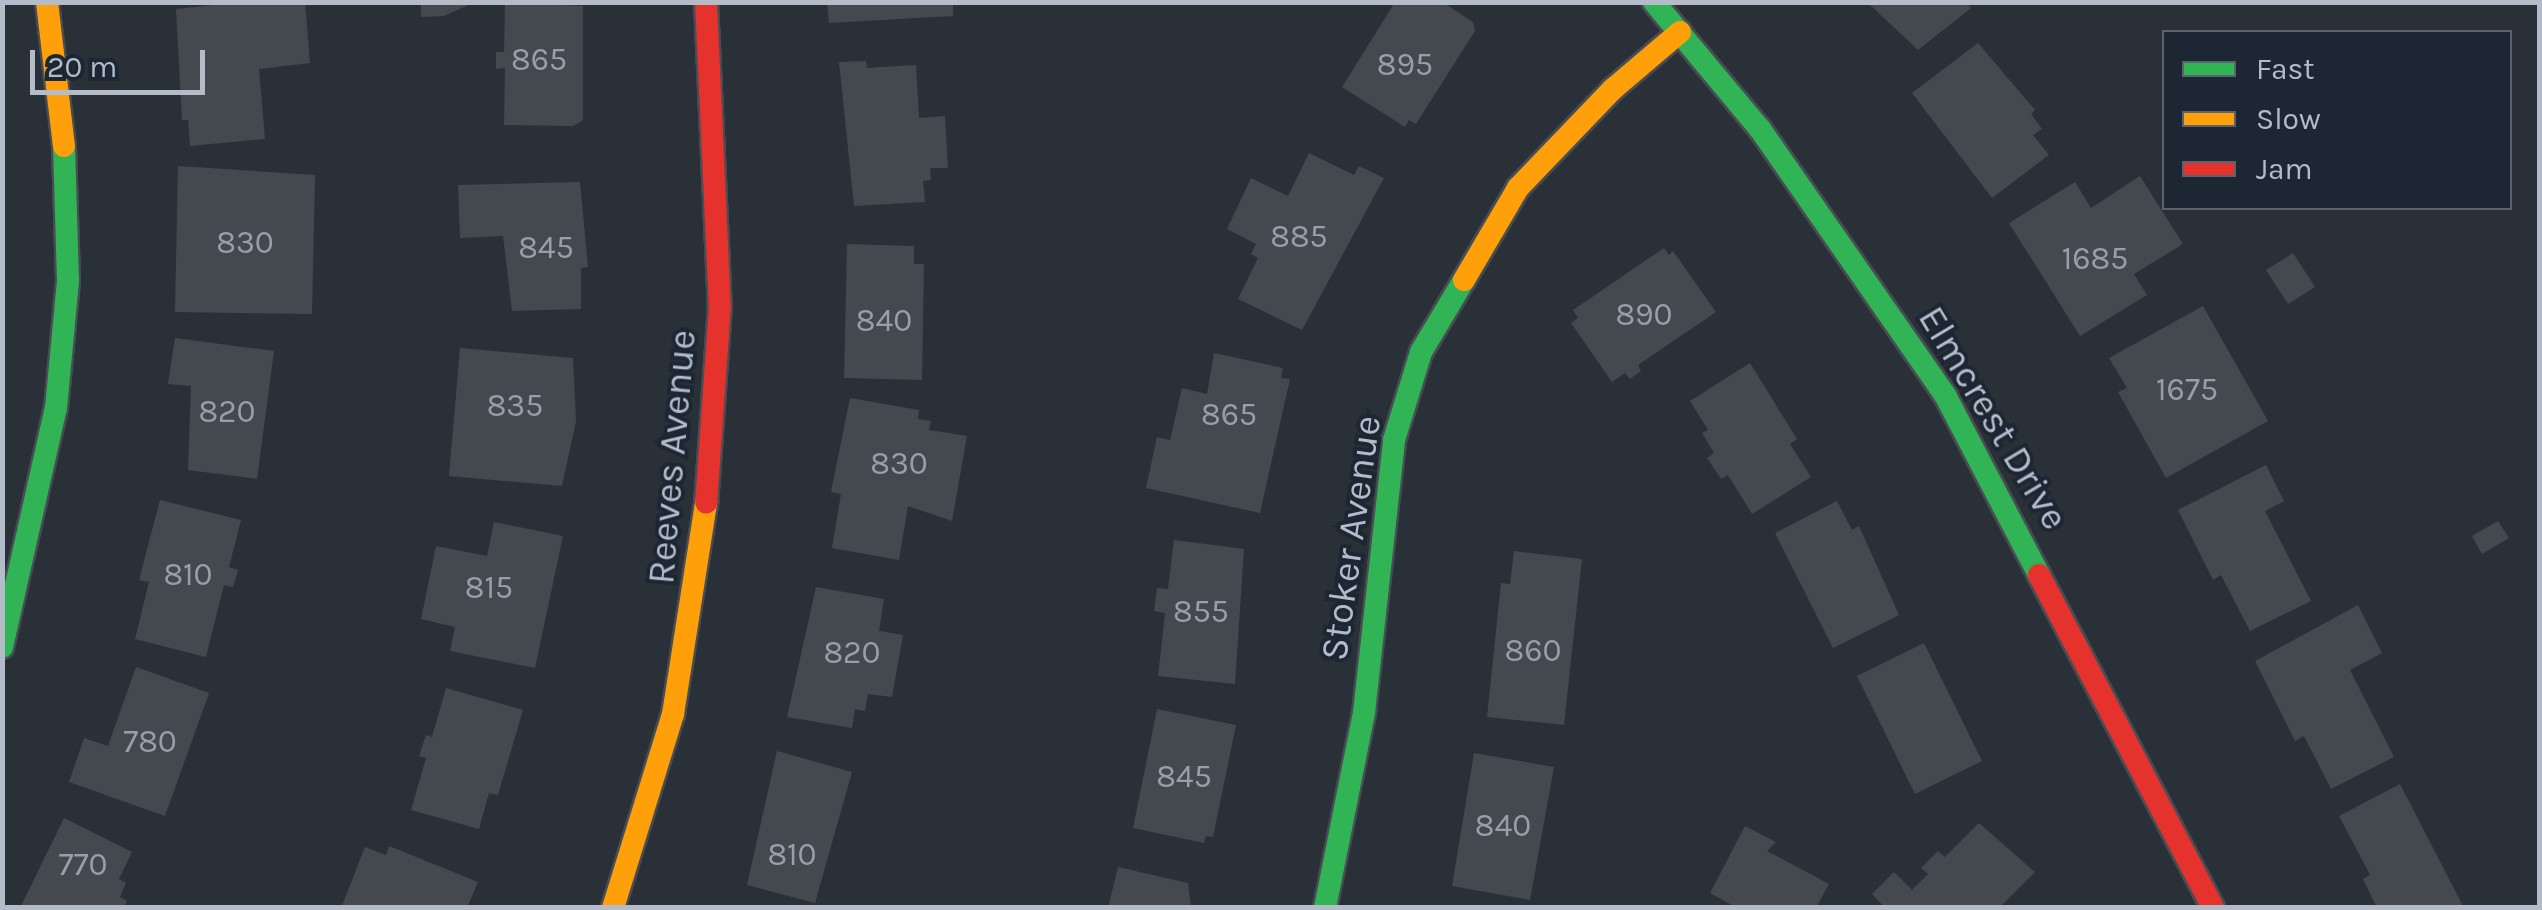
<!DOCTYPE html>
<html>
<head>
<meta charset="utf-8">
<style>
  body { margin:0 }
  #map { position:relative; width:2542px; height:910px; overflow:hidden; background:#2a3038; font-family:Karla,sans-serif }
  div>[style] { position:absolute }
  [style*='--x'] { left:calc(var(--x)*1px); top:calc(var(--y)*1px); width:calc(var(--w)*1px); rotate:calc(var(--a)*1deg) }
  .building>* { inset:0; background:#444950 }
  .roads { filter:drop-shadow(2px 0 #484c53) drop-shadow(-2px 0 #484c53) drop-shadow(0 2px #484c53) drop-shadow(0 -2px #484c53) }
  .fast>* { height:22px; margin:-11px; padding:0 11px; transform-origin:11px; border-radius:11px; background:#30b455 }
  .slow>* { height:22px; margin:-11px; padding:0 11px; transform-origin:11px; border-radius:11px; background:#ff9f0a }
  .jam>* { height:22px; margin:-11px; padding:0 11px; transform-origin:11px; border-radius:11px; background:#e5322d }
  span { translate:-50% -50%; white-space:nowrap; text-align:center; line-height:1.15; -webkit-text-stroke:8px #1d2633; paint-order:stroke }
  .number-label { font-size:32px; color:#989fab }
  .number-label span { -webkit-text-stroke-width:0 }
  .street-label { font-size:38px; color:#b4bcc9 }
  .frame { position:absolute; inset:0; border:5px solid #b4bcc9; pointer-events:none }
  .legend { position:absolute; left:2162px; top:30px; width:350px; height:180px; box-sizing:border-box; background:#1d2633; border:2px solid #59626f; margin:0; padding:12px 18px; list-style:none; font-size:30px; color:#b4bcc9 }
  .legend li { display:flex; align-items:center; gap:20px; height:50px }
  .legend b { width:50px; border:2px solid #59626f }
  .scale { position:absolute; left:30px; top:50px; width:175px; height:45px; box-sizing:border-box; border:5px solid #b4bcc9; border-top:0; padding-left:12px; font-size:30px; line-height:35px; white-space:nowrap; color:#b4bcc9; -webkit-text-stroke:8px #1d2633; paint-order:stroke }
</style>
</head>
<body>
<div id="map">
  <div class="building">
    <div style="clip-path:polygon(242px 2px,305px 2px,310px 63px,259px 69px,265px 139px,190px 146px,188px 120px,182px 120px,176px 9px)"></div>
    <div style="clip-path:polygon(421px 2px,475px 2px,444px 16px,421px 17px)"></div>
    <div style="clip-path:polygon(505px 2px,583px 6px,583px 120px,573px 126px,504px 125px,505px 68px,496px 69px,496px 52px,504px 52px)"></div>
    <div style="clip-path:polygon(827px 2px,953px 2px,953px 16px,829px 23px)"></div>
    <div style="clip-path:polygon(1395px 2px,1442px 2px,1473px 22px,1475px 31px,1416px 124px,1409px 120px,1405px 127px,1342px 87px)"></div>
    <div style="clip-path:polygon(1867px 2px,1966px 2px,1971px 8px,1918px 50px)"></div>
    <div style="clip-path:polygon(1978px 43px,2035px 110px,2031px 114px,2042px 129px,2033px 135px,2049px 155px,1992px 198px,1912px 93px)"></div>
    <div style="clip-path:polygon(866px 61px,867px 68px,916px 65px,919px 118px,945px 116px,948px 168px,930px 168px,931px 180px,923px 181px,925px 202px,854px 206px,839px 62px)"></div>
    <div style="clip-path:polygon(1309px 153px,1354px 175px,1359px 166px,1384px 178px,1302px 330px,1238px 299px,1258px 258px,1251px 254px,1256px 244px,1227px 229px,1251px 178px,1288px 196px)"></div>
    <div style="clip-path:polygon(178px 166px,315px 175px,312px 314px,175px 312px)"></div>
    <div style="clip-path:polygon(2140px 176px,2183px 244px,2134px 274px,2147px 295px,2080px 336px,2009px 223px,2075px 182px,2091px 208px)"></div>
    <div style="clip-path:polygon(580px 182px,588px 267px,581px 268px,581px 309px,512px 311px,503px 236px,460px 238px,458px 185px)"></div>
    <div style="clip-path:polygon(847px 244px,914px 246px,914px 264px,924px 264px,922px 380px,844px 378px)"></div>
    <div style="clip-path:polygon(1664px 248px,1669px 255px,1673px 251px,1716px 312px,1638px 365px,1641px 371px,1630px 379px,1625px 373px,1612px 382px,1571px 323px,1578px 318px,1573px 310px)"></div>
    <div style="clip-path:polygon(2293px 253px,2315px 287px,2288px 304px,2266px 270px)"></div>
    <div style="clip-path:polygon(2203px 306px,2268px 421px,2166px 478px,2118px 392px,2127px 388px,2109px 358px)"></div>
    <div style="clip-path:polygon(175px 338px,274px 351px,257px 479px,188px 470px,191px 386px,168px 384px)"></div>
    <div style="clip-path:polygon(460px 348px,573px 358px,576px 421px,562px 486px,449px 476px)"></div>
    <div style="clip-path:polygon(1214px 353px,1283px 368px,1281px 378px,1290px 379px,1260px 513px,1146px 488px,1157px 437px,1170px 440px,1182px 388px,1207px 394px)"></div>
    <div style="clip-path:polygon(1750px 363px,1797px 439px,1790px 444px,1811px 477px,1752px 514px,1728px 475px,1721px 479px,1707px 458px,1714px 453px,1702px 433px,1708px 430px,1690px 401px)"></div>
    <div style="clip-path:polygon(850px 398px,919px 410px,918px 419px,931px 421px,929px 430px,967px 436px,952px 521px,908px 506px,899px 560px,832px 548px,841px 494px,831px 492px)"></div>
    <div style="clip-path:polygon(2266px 465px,2284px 501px,2265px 511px,2311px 601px,2250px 631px,2221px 575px,2213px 580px,2178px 510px)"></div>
    <div style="clip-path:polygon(160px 500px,241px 520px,229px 567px,238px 570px,233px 587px,224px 585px,206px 657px,135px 639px,149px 582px,139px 580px)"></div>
    <div style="clip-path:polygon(1837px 501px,1852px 530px,1859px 526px,1899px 615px,1833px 648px,1775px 533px)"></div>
    <div style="clip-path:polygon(2498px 521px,2509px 538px,2482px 554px,2472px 536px)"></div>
    <div style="clip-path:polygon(494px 522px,563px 536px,535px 668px,450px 651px,455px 627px,421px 619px,436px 546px,487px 556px)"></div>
    <div style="clip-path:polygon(1174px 540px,1244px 549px,1235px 684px,1158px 676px,1165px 613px,1154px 611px,1157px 588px,1168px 589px)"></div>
    <div style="clip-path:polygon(1514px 551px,1582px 559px,1564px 725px,1487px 717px,1501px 583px,1510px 584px)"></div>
    <div style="clip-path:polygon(816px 587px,884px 599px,879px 631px,903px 635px,892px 697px,868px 694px,865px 711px,855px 709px,852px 728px,787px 717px)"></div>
    <div style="clip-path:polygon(2358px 605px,2382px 653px,2350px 670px,2394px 757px,2331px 789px,2304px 736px,2295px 741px,2255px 661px)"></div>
    <div style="clip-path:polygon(1924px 643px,1982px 761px,1915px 794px,1857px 676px)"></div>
    <div style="clip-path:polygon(136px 667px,209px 693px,165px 816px,69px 782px,84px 738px,108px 746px)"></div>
    <div style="clip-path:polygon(446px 688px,523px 710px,498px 795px,489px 793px,479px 829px,411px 810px,426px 758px,419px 756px,426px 735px,432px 737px)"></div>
    <div style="clip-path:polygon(1157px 709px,1236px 725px,1213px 837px,1206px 836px,1204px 843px,1133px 828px)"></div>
    <div style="clip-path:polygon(777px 751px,852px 772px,815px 903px,747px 885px)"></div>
    <div style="clip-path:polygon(1474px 753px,1554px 767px,1530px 900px,1452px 886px)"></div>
    <div style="clip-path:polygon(2400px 784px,2464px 908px,2377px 908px,2363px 879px,2370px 875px,2339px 816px)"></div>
    <div style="clip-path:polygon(64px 818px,132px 852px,119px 879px,126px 883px,120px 897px,127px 901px,124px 908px,20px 908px)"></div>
    <div style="clip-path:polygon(1979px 823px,2035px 872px,1999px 908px,1885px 908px,1872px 894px,1894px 872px,1912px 890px,1928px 874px,1921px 868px,1938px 851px,1945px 857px)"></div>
    <div style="clip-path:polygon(1745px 826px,1776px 842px,1767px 851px,1829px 884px,1816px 908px,1737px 908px,1710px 893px)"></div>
    <div style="clip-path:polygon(389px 846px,478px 882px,467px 908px,341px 908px,365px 847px,386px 855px)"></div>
    <div style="clip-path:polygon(1118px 867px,1188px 883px,1191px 908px,1108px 908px)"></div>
  </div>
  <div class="roads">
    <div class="fast">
      <div style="--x:1654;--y:2;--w:165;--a:50.2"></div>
      <div style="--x:1760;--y:129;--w:324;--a:55.2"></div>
      <div style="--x:1945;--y:395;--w:203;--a:62.4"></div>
      <div style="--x:2;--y:647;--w:245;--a:-77.3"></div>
      <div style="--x:56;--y:408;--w:128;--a:-84.6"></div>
      <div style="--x:68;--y:281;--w:135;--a:-91.7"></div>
      <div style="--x:1325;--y:908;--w:199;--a:-78.7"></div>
      <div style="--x:1364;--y:713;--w:275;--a:-83.7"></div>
      <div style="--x:1394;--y:440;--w:92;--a:-72.9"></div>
      <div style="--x:1421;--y:352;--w:84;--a:-59.2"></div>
    </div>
    <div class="slow">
      <div style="--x:47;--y:2;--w:145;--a:83.3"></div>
      <div style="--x:1464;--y:280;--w:107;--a:-59.6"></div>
      <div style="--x:1518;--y:188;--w:137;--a:-46.2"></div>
      <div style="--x:1613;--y:89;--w:88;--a:-40.4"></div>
      <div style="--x:613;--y:908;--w:203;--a:-72.8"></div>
      <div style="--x:673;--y:714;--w:214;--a:-81.1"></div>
    </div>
    <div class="jam">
      <div style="--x:706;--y:2;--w:303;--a:87.4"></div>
      <div style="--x:720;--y:305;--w:198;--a:94"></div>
      <div style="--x:2039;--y:575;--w:376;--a:62.4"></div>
    </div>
  </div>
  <div class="number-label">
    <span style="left:539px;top:60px">865</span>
    <span style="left:1405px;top:65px">895</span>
    <span style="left:1299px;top:237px">885</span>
    <span style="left:245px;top:243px">830</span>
    <span style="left:546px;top:248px">845</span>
    <span style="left:2095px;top:259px">1685</span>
    <span style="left:1644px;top:315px">890</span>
    <span style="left:884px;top:321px">840</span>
    <span style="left:2187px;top:390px">1675</span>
    <span style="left:515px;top:406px">835</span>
    <span style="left:227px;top:412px">820</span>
    <span style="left:1229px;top:415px">865</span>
    <span style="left:899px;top:464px">830</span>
    <span style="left:188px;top:575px">810</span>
    <span style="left:489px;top:588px">815</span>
    <span style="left:1201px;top:612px">855</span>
    <span style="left:1533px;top:651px">860</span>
    <span style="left:852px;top:653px">820</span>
    <span style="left:150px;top:742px">780</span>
    <span style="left:1184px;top:777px">845</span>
    <span style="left:1503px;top:826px">840</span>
    <span style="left:792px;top:855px">810</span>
    <span style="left:83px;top:865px">770</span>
  </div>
  <div class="street-label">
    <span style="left:1993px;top:418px;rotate:59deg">Elmcrest Drive</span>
    <span style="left:672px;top:457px;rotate:-85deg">Reeves Avenue</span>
    <span style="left:1351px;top:538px;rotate:-82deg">Stoker Avenue</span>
  </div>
  <div class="frame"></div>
  <ul class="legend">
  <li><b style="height:12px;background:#30b455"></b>Fast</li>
  <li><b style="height:12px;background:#ff9f0a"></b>Slow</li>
  <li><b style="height:12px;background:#e5322d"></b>Jam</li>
  </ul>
  <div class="scale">20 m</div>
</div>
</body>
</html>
